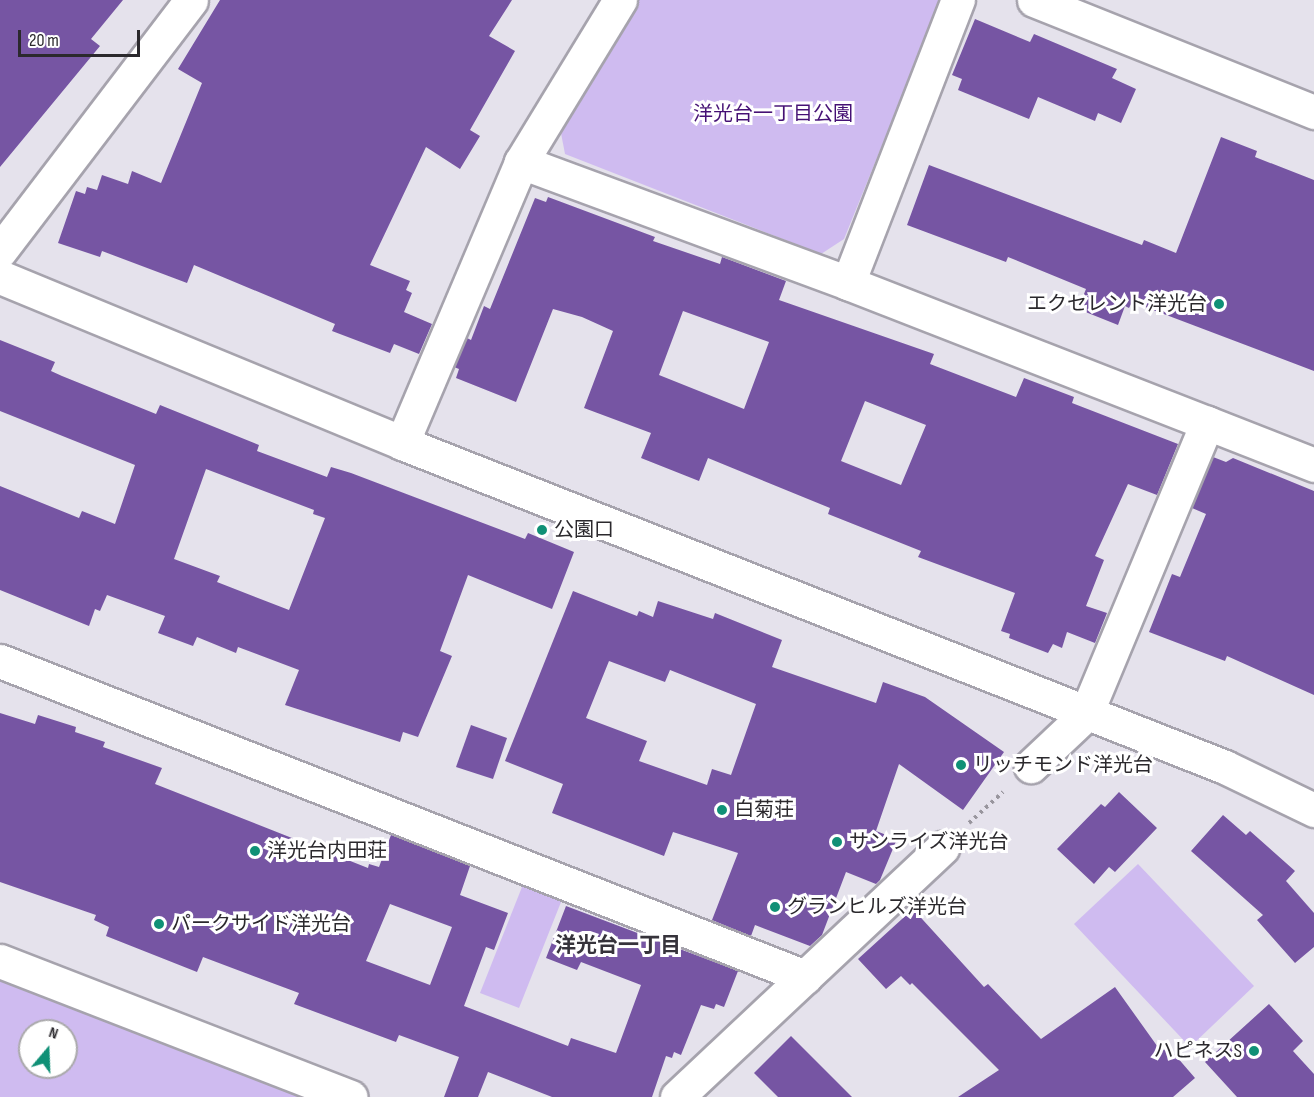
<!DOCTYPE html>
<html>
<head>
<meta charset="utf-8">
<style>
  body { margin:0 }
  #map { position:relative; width:1314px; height:1097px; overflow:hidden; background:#e5e2ec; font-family:"Sofia Sans Condensed","Noto Sans JP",sans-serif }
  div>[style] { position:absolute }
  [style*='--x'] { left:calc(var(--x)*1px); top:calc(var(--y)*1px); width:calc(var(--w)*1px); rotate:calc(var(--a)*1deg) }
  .green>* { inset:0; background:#cfbbf0 }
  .building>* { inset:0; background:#7655a3 }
  .path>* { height:4px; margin-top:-2px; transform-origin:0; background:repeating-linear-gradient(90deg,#98959d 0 3px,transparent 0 7.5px) }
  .roads { filter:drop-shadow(2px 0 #a6a3ad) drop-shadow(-2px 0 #a6a3ad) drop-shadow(0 2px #a6a3ad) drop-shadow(0 -2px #a6a3ad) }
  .minor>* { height:33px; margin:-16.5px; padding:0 16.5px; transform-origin:16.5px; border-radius:16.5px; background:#fff }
  .dots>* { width:16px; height:16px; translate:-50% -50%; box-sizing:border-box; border:3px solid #fff; border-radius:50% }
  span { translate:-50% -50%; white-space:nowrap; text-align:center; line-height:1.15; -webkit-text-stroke:6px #fff; paint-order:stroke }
  .park-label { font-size:20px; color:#451174 }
  .poi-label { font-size:20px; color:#2b292d }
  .right { translate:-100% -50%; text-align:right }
  .left { translate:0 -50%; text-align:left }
  .neighbourhood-label { font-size:21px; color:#36333b; font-weight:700 }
  .north { position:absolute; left:18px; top:1019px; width:60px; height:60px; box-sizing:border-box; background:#fff; border:2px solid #aaa9ab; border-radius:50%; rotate:19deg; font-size:16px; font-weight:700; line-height:24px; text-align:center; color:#2b292d }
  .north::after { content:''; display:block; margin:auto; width:21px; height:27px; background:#109076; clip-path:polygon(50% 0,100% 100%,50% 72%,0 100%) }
  .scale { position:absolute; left:18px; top:30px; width:122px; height:27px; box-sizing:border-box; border:3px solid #2b292d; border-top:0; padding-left:8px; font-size:18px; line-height:21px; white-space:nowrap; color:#2b292d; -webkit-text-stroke:4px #fff; paint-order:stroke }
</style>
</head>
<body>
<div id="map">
  <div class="green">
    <div style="clip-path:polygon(639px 0,941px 0,844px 239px,821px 254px,565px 154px,561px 133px)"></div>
    <div style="clip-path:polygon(1138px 864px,1254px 986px,1190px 1047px,1074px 924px)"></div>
    <div style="clip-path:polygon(524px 882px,563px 897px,519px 1008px,480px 993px)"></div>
    <div style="clip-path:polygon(evenodd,0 977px,308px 1097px,0 1097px,0 977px,30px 1031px,66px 1031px,66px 1067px,30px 1067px,30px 1031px)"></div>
  </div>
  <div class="building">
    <div style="clip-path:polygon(0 0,123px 0,91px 39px,100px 46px,0 167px)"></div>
    <div style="clip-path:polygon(220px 0,512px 0,489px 36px,515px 51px,470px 130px,480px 136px,460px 169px,426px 147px,370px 265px,410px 281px,406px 290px,412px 293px,404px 312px,432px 324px,419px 354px,394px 344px,390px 353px,332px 331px,335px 324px,194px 265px,187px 283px,102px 251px,100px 257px,58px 243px,76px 191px,85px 194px,87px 187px,97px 190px,102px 175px,128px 184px,132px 171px,161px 183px,202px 83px,178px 69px)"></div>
    <div style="clip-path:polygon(975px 19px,1030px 42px,1034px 34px,1117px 69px,1112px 78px,1136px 89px,1121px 123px,1098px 113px,1095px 121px,1038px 97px,1029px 119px,958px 90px,962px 79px,952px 75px)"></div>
    <div style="clip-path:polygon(1221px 137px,1257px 151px,1255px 157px,1314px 180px,1314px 371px,1132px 302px,1129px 308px,1125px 306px,1118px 325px,1078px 309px,1086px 289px,1008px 257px,1006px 262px,907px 225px,929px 165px,1142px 245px,1144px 240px,1176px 253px)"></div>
    <div style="clip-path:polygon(evenodd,548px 197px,655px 237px,653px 241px,720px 264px,722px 257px,786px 281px,779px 300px,934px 354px,930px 364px,1016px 397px,1024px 378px,1074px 397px,1072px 403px,1178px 444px,1157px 495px,1128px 484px,1095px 556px,1104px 560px,1086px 606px,1107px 613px,1095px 643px,1067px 632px,1062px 648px,1053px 644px,1048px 653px,1009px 638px,1010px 634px,1001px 631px,1015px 593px,918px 557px,921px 551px,828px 514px,830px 508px,708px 458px,699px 481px,641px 458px,651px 433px,584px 408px,613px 331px,582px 317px,553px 309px,516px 402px,456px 378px,459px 369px,454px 367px,467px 338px,471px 340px,484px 306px,490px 309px,535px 198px,546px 202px,548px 197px,683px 311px,769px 342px,744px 409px,659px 375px,683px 311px,548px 197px,865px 401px,926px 425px,901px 485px,841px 461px,865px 401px)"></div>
    <div style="clip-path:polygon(evenodd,0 340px,55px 362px,51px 371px,62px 376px,156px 414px,160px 405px,259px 445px,257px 451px,327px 477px,331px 467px,351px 473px,525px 539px,528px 533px,574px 552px,552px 609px,468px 575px,440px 651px,452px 656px,418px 737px,403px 732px,400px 742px,285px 705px,299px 670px,238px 647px,236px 653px,197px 637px,193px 646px,158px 633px,165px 616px,107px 595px,100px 611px,95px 609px,89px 626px,0 590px,0 486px,79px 518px,82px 511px,115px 524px,135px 465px,0 411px,0 340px,206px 469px,314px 510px,313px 514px,325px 518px,289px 610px,217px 582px,220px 576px,174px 559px,206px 469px)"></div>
    <div style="clip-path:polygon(1213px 457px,1226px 462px,1233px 458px,1314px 491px,1314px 695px,1227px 656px,1225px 661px,1149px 632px,1172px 574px,1180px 577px,1206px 514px,1192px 508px)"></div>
    <div style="clip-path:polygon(evenodd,573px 591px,637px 616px,639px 611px,653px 617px,658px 601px,713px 619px,715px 613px,782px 640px,772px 667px,876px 703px,883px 682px,925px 697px,1004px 752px,963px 810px,899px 764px,876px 831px,897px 839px,880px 880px,876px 884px,846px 872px,822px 935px,810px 946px,755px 925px,751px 936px,712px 920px,738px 853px,673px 832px,664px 856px,552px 813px,563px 784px,505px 761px,573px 591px,609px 661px,665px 682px,670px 670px,756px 704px,731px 775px,712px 769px,707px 785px,639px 761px,647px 741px,586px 718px,609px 661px)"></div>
    <div style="clip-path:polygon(evenodd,0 713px,35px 724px,38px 715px,76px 727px,75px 732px,105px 742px,103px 747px,162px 768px,155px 784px,368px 868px,369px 864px,379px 867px,391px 835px,470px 866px,460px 895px,508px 913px,494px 950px,486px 947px,464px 1006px,568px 1046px,571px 1038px,616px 1053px,641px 985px,581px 962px,577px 970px,546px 958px,566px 906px,738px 971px,724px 1007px,716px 1004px,714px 1009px,701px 1005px,681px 1055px,674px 1052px,672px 1058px,666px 1056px,652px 1097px,552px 1097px,488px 1072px,478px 1097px,444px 1097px,459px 1057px,399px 1035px,396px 1042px,294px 1004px,299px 993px,203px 957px,197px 972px,106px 936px,109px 927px,94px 920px,96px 915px,0 882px,0 713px,390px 904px,452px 927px,430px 985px,366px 961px,390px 904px)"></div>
    <div style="clip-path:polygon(471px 725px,507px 738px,493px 779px,456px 767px)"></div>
    <div style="clip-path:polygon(1119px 792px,1157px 828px,1115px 872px,1109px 867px,1094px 884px,1057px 849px,1101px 804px,1105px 807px)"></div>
    <div style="clip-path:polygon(1223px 815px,1246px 835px,1250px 831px,1295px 871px,1286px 881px,1314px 913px,1314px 947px,1295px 963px,1257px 920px,1263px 915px,1191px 851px)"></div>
    <div style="clip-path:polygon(913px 909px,984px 987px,988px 984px,1041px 1039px,1115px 987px,1160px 1050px,1170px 1049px,1195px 1078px,1173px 1097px,958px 1097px,999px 1070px,912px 983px,910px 985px,901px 976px,886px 989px,858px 959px)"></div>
    <div style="clip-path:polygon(1269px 1004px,1303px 1041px,1293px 1051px,1314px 1074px,1314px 1097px,1237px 1097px,1205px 1062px)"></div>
    <div style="clip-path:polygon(791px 1036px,852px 1097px,778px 1097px,754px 1073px)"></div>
  </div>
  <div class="path">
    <div style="--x:969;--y:823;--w:46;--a:-42.4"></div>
  </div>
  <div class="roads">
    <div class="minor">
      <div style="--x:1034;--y:0;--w:302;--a:21.8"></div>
      <div style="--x:521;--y:162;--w:190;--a:-58.6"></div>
      <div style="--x:0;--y:251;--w:315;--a:-52.7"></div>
      <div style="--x:0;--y:277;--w:435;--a:22.4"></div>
      <div style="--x:402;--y:443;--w:884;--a:21.49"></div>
      <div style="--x:1225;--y:767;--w:99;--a:25.8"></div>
      <div style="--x:848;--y:283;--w:304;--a:-68.8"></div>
      <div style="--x:1207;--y:423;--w:115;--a:21.4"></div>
      <div style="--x:402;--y:443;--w:305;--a:-67"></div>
      <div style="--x:521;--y:162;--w:349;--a:20.3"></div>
      <div style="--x:848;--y:283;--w:385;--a:21.3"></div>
      <div style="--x:1207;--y:423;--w:315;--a:112.6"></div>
      <div style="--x:1086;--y:714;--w:76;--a:136.6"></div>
      <div style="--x:0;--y:661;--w:865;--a:21.43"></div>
      <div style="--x:0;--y:961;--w:376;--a:21.2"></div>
      <div style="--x:677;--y:1097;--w:364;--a:-43.2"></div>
    </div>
  </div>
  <div class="dots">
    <div style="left:1219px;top:304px;background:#109076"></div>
    <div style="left:542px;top:530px;background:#109076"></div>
    <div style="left:961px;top:765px;background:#109076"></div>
    <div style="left:722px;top:810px;background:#109076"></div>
    <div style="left:837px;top:842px;background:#109076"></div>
    <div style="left:255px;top:851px;background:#109076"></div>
    <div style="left:775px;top:907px;background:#109076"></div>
    <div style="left:159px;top:924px;background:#109076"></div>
    <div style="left:1254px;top:1051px;background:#109076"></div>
  </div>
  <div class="park-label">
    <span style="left:773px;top:114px">洋光台一丁目公園</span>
  </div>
  <div class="poi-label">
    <span class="right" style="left:1207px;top:304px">エクセレント洋光台</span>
    <span class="left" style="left:554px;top:530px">公園口</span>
    <span class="left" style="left:973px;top:765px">リッチモンド洋光台</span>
    <span class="left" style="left:734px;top:810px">白菊荘</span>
    <span class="left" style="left:849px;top:842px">サンライズ洋光台</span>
    <span class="left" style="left:267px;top:851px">洋光台内田荘</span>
    <span class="left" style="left:787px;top:907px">グランヒルズ洋光台</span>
    <span class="left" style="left:171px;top:924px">パークサイド洋光台</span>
    <span class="right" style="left:1242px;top:1051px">ハピネスS</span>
  </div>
  <div class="neighbourhood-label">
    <span style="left:618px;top:946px">洋光台一丁目</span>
  </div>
  <div class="north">N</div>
  <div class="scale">20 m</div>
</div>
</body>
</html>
